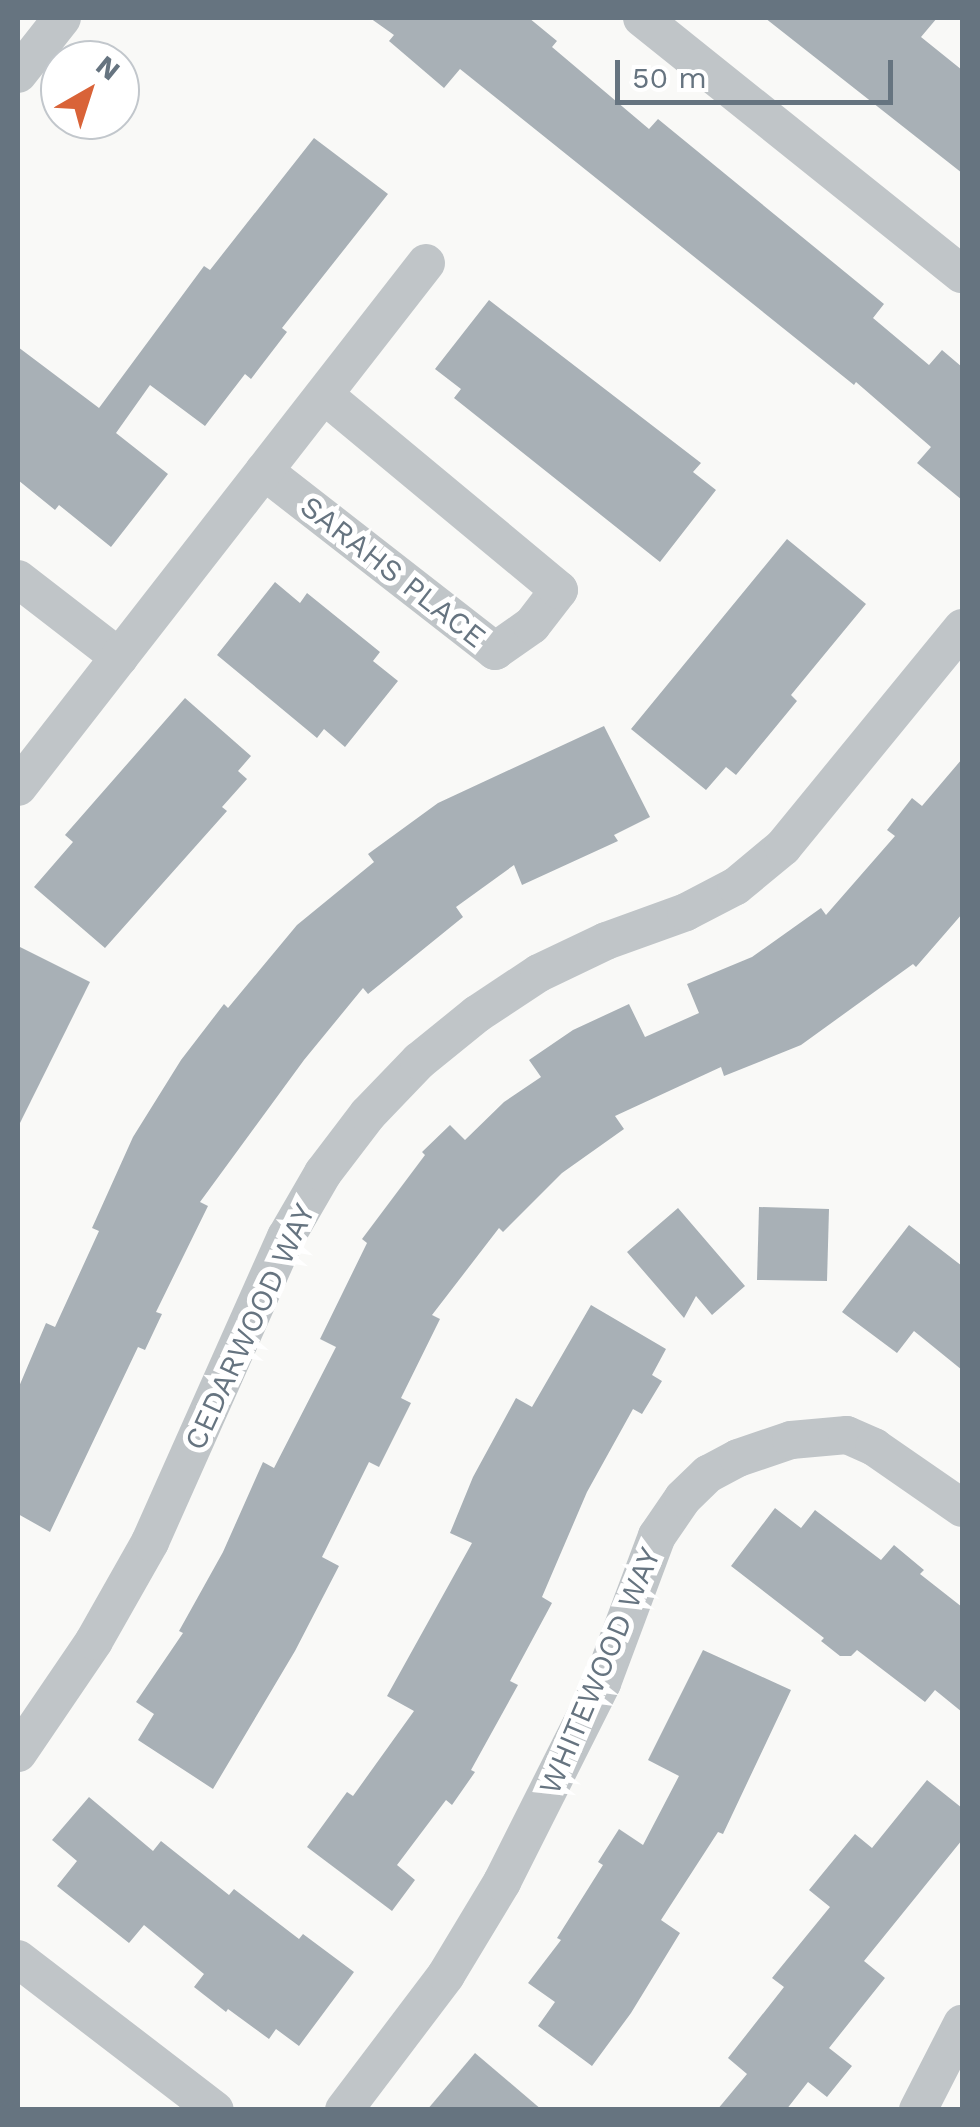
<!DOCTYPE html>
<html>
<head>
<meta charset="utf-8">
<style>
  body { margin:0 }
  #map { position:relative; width:980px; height:2127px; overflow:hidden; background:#f9f9f7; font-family:"Work Sans",sans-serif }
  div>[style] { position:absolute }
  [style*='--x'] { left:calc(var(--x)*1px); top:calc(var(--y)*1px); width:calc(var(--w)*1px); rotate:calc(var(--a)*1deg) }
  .building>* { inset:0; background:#a8b0b6 }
  .minor>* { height:38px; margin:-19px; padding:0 19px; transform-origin:19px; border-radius:19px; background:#c0c5c8 }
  span { translate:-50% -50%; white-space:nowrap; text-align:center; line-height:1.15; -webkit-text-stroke:10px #fff; paint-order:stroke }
  .street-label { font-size:30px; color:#667480 }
  .frame { position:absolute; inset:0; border:20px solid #667480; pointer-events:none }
  .north { position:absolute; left:40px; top:40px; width:100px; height:100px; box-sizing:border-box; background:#fff; border:2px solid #c2c7cc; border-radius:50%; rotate:39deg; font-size:28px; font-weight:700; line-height:40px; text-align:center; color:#667480 }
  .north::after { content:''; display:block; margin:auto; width:35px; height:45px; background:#d96338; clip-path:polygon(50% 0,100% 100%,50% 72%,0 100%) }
  .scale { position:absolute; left:615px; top:60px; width:278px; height:45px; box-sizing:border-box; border:5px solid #667480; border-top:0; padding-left:12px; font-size:30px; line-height:35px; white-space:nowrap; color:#667480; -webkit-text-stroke:8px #fff; paint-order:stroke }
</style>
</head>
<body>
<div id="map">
  <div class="building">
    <div style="clip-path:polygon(370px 18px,529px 18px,557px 41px,552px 47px,649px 129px,658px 119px,884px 304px,873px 318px,929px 365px,942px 350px,962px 367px,962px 500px,917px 463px,931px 447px,856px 382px,854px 385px,460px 69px,444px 88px,389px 41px,394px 35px)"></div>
    <div style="clip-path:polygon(765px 18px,937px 18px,921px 37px,962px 70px,962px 173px)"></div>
    <div style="clip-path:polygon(314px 138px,388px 194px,282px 328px,287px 332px,251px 379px,245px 374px,205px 426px,150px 385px,116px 433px,168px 474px,111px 547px,59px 505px,55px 510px,18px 480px,18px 347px,99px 408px,204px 266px,210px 270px)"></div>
    <div style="clip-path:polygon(489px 300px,701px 463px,693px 472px,716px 490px,660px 562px,454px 398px,461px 389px,435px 369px)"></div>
    <div style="clip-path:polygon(787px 539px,866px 604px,791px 695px,797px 701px,736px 775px,726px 767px,706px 790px,631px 729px)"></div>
    <div style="clip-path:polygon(275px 582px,300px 603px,307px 593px,380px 652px,373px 661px,398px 681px,345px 747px,324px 729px,317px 738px,217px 655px)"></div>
    <div style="clip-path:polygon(185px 698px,251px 756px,238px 771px,247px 779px,222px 807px,227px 811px,105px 948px,34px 887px,73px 842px,65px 835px)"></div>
    <div style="clip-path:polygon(604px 726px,650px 817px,614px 835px,618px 841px,522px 885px,514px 865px,456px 907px,463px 917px,368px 994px,363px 988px,304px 1060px,200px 1202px,208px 1206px,156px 1312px,162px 1314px,145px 1350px,138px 1347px,50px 1532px,18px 1514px,18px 1389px,46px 1323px,55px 1327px,99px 1231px,92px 1228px,133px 1137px,181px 1060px,224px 1004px,228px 1008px,297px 925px,374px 862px,368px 854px,438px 803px)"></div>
    <div style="clip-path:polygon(962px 759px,962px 914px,916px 967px,913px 964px,801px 1045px,724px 1076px,721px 1067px,615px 1116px,624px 1129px,562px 1173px,503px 1232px,499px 1228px,432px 1315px,440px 1319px,401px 1398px,411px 1403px,379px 1467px,369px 1462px,322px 1557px,339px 1566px,295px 1651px,213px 1789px,138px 1740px,154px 1714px,136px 1702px,183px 1633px,179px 1631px,223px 1552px,263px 1462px,274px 1468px,336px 1347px,320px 1339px,367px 1243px,362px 1239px,425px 1155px,422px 1152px,450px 1125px,465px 1140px,504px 1102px,541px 1077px,529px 1060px,573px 1030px,629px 1004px,645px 1037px,699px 1013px,687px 984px,752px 957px,821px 908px,826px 915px,895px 836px,887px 830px,912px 798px,922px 806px)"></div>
    <div style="clip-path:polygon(18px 946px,90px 982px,18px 1127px)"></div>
    <div style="clip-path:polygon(759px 1207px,829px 1209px,827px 1281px,757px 1280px)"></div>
    <div style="clip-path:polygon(678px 1208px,745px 1286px,712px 1315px,696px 1296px,684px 1318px,627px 1252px)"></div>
    <div style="clip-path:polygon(909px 1225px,962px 1266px,962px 1370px,914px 1331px,897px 1353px,842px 1312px)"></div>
    <div style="clip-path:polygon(591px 1305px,666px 1349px,652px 1375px,662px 1381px,642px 1414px,633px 1409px,587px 1492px,542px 1597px,552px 1603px,510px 1681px,518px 1685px,471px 1770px,475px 1772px,452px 1805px,446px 1800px,397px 1865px,415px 1880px,392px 1911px,307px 1847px,347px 1792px,353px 1796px,414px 1711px,387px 1696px,472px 1543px,450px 1533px,473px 1477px,516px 1398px,532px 1407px)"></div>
    <div style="clip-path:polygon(775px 1508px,801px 1528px,815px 1510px,881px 1560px,894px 1545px,924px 1570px,920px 1574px,962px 1607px,962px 1712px,935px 1690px,925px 1702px,857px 1650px,851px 1656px,840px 1656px,821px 1641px,824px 1638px,731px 1566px)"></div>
    <div style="clip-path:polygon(703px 1650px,791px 1690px,723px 1834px,718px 1832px,661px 1920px,680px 1933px,631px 2013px,592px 2066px,538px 2026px,555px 2002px,528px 1983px,561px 1940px,557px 1938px,603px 1865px,598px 1862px,619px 1829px,643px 1845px,679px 1776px,648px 1760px)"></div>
    <div style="clip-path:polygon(927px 1780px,962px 1808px,962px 1840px,864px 1961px,885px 1978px,829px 2048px,852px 2066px,827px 2097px,808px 2082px,786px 2110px,717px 2110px,747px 2074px,728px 2058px,784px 1987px,772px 1978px,830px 1907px,809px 1890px,855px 1834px,872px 1848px)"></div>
    <div style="clip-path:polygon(89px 1797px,153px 1851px,161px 1841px,229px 1895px,234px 1889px,299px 1939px,303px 1934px,354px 1972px,299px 2046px,276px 2029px,269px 2039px,228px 2009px,226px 2012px,194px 1987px,204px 1974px,144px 1925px,129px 1943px,57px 1886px,77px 1861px,52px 1840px)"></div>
    <div style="clip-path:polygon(475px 2053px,542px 2110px,427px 2110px)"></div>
  </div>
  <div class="minor">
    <div style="--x:642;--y:18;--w:410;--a:38.7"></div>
    <div style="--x:18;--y:74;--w:71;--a:-51.8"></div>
    <div style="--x:264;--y:471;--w:293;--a:37.9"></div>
    <div style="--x:495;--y:651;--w:45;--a:-35.1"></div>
    <div style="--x:532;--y:625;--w:44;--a:-52.4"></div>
    <div style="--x:559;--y:590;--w:305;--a:-140.3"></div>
    <div style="--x:18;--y:579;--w:128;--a:37.7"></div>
    <div style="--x:18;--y:787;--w:664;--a:-52.09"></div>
    <div style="--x:18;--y:1753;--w:135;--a:-55.8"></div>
    <div style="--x:94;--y:1641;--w:114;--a:-60.5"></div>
    <div style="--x:150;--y:1542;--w:334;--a:-66"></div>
    <div style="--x:286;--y:1237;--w:74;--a:-60"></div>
    <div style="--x:323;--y:1173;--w:74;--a:-52.7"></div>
    <div style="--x:368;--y:1114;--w:74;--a:-46.1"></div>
    <div style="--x:419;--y:1061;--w:75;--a:-39"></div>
    <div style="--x:477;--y:1014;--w:74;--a:-33.5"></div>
    <div style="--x:539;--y:973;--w:74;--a:-25.5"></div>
    <div style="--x:606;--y:941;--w:85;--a:-19.9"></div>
    <div style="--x:686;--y:912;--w:56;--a:-27.5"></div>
    <div style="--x:736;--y:886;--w:61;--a:-39.7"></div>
    <div style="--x:783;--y:847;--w:283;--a:-50.7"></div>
    <div style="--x:18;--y:1959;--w:248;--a:37.5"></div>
    <div style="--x:344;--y:2110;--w:169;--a:-52.9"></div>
    <div style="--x:446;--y:1975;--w:109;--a:-58.9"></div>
    <div style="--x:502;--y:1882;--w:223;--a:-63.3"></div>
    <div style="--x:602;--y:1683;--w:157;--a:-69.5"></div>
    <div style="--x:657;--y:1536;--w:46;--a:-55.6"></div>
    <div style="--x:683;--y:1498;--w:35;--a:-44"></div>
    <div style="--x:708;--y:1474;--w:34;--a:-28"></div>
    <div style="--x:738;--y:1458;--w:56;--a:-18.8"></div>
    <div style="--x:791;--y:1440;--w:56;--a:-5.1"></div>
    <div style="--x:847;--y:1435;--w:30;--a:24"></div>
    <div style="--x:874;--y:1447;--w:107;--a:34.7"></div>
    <div style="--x:918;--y:2110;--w:97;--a:-62.9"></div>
  </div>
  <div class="street-label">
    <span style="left:393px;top:572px;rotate:38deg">SARAHS PLACE</span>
    <span style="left:250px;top:1327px;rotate:-65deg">CEDARWOOD WAY</span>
    <span style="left:600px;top:1671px;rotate:-67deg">WHITEWOOD WAY</span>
  </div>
  <div class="frame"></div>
  <div class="north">N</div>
  <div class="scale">50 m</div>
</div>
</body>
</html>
